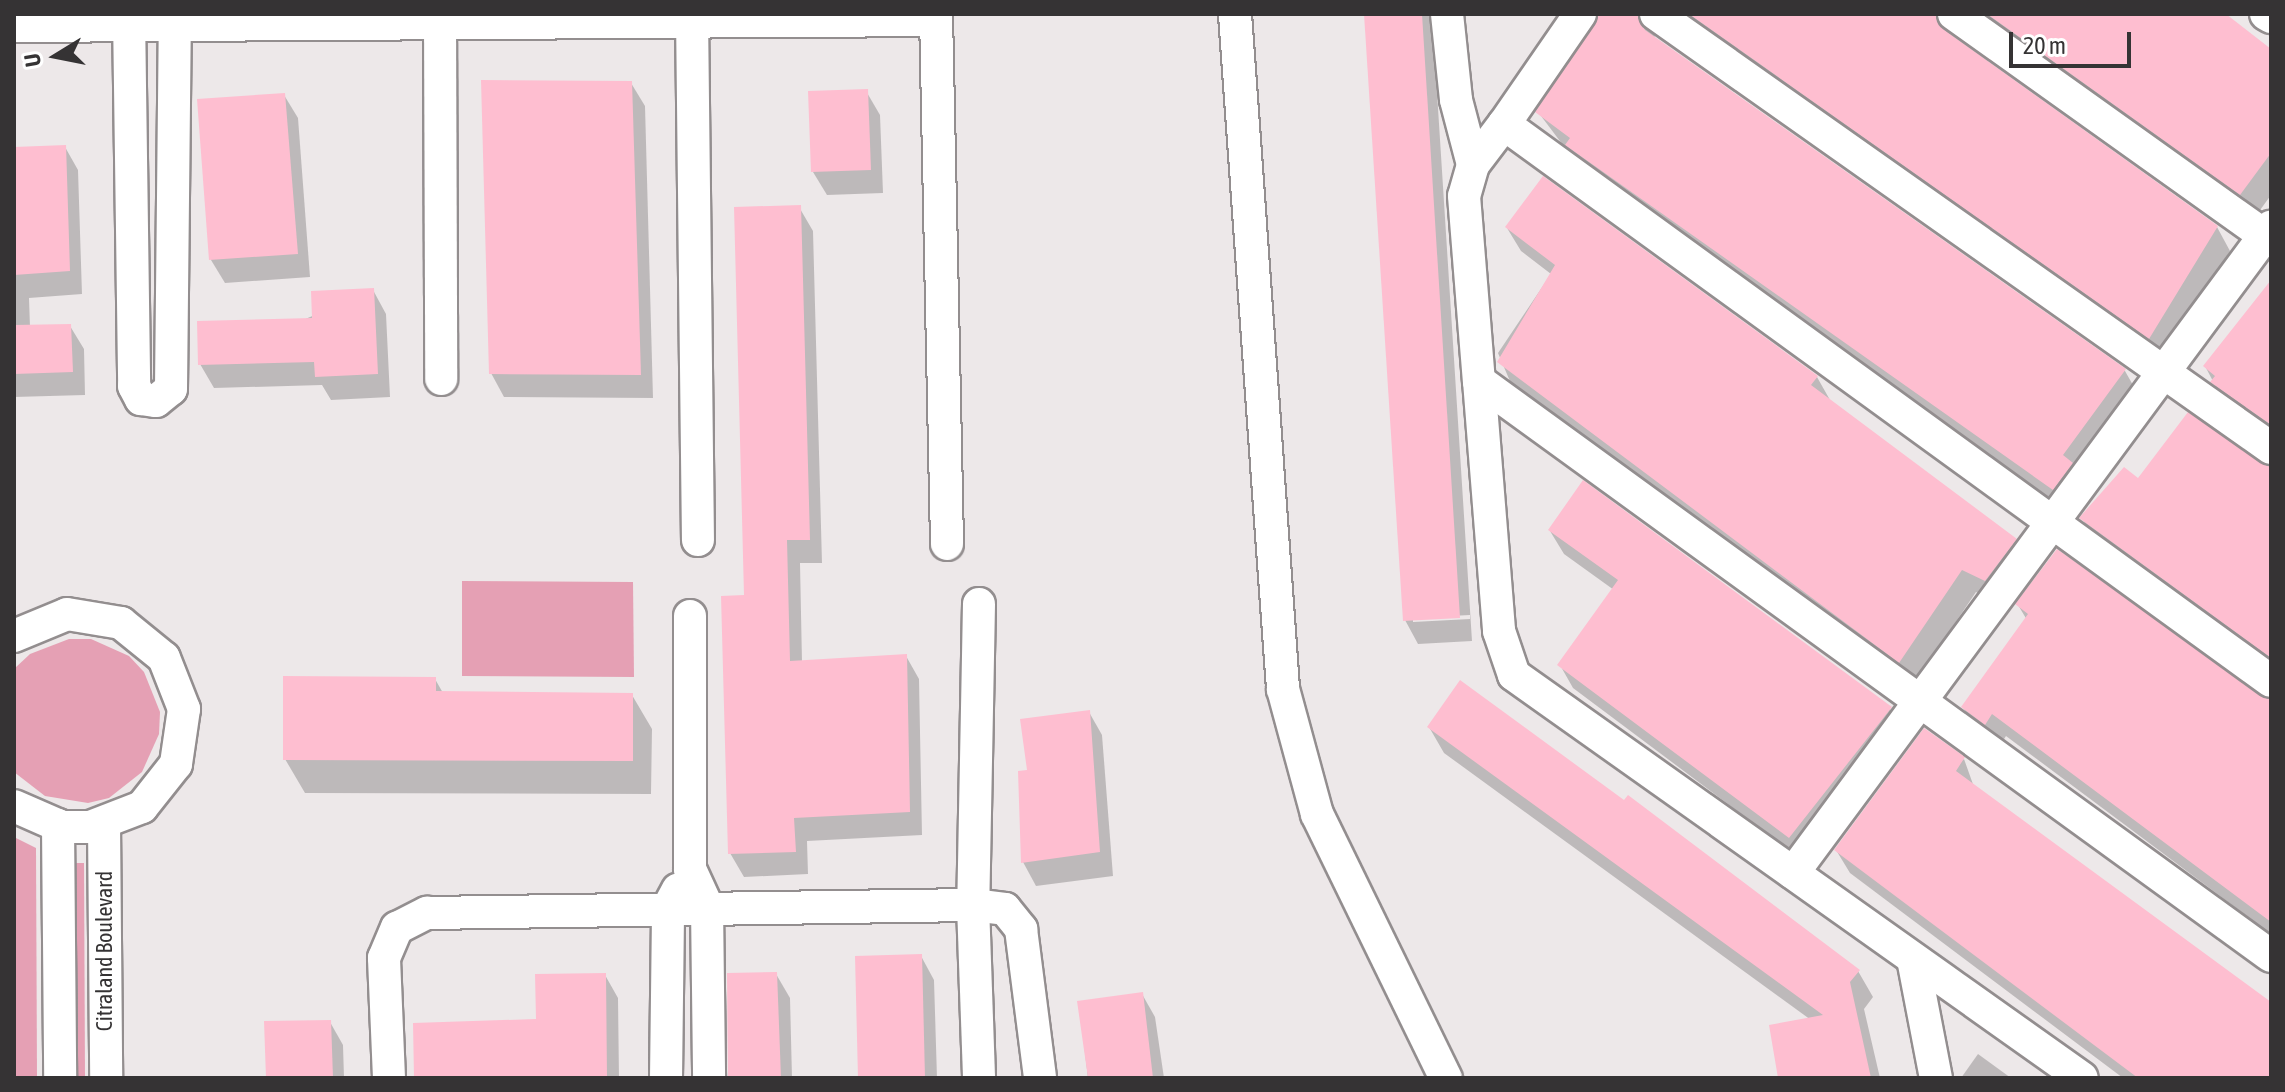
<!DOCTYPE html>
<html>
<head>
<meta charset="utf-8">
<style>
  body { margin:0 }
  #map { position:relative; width:2285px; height:1092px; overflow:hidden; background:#ede8e9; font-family:"Asap Condensed",sans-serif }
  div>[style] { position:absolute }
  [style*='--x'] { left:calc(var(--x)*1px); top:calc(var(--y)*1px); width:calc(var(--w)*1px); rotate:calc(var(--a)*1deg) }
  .green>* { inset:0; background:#e5a0b4 }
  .shadow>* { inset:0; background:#0003 }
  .building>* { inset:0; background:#febed0 }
  .roads { filter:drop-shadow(2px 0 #938e8f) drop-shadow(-2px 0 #938e8f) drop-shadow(0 2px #938e8f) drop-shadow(0 -2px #938e8f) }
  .minor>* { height:32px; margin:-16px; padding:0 16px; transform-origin:16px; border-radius:16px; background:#fff }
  span { translate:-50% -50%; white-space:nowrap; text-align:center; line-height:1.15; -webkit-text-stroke:6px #fff; paint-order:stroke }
  .street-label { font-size:22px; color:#353334 }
  .frame { position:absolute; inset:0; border:16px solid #353334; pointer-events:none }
  .north { position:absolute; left:16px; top:16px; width:80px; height:80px; -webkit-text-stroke:6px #fff; paint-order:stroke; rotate:260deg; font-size:22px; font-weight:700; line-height:32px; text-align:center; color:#353334 }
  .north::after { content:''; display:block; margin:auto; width:28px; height:36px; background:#353334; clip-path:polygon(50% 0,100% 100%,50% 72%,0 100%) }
  .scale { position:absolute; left:2009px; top:32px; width:122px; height:36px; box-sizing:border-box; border:4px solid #353334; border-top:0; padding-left:10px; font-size:24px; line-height:28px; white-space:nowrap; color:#353334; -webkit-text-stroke:6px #fff; paint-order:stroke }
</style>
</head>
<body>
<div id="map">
  <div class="green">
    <div style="clip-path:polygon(462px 581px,633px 582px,634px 677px,462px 676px)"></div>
    <div style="clip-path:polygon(69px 639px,91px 639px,129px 656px,144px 672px,160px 712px,159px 734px,142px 772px,109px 798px,88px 803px,45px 796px,14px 772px,14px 669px,30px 654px)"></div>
    <div style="clip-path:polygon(14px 837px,36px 848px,37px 1078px,14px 1078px)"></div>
    <div style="clip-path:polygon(76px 863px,84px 863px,85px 1078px,78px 1078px)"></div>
  </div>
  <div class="shadow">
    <div style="clip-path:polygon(evenodd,1366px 14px,1432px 14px,1472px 641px,1418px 644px,1405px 620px,1366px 14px,1470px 615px,1470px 619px,1413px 622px,1413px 618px,1470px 615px)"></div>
    <div style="clip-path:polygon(1604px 14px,2222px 14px,2271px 51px,2271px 195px,2255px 217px,1959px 20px,1949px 36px,2217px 227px,2230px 251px,2163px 361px,1653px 26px,1655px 39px,2125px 371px,2138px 394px,2067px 512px,1581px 169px,1538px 112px)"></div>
    <div style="clip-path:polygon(631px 83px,645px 106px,653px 398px,504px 397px,491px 373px)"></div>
    <div style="clip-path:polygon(866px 91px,880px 115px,883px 193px,827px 195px,813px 172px)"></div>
    <div style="clip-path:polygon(284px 95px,298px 118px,310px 277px,225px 283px,211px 260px,199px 101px)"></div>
    <div style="clip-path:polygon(65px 147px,78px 170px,82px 294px,29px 298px,30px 327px,70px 326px,84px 349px,85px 395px,14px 397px,14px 149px)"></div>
    <div style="clip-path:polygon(799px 207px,813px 231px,822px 563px,800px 563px,802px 662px,906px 656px,919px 679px,922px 835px,807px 841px,808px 874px,744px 877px,730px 853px,746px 597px)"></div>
    <div style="clip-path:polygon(1507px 228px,1817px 377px,1830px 400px,2015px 540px,2029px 564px,1999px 604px,1976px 592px,1913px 685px,1512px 386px,1498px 353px,1551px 274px,1521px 251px)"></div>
    <div style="clip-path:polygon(373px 290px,386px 314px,390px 397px,331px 400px,322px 385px,214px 388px,200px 364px)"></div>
    <div style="clip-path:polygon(2271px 290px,2271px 437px,2226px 406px,2205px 366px)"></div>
    <div style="clip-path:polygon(2271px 464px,2271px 670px,2095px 542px,2082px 518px,2139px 481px)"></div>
    <div style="clip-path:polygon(1550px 531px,1890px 709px,1904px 732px,1804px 861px,1573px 688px,1560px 665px,1614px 590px,1564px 554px)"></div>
    <div style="clip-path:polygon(2018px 605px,2259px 698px,2271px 696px,2271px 934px,2006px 736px,1999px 747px,1977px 731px,1963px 707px,2027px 620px)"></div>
    <div style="clip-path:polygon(435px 679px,443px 693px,632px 695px,652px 729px,651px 794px,305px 793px,285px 759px)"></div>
    <div style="clip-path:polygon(1089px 712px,1102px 735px,1113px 876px,1036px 886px,1023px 862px,1029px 772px)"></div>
    <div style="clip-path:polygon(1429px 727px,1858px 971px,1873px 997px,1864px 1009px,1880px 1078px,1780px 1078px,1811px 1020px,1444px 753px)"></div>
    <div style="clip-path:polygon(1964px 759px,1974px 787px,2271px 1005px,2271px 1078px,2123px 1078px,1850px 873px,1836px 850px)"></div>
    <div style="clip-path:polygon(921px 956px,934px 980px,937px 1078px,860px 1078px)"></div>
    <div style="clip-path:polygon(776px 974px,790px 998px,792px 1078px,730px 1078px)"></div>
    <div style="clip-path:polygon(605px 975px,618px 998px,619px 1078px,416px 1078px,538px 1021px)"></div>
    <div style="clip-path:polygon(1142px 994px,1155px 1017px,1164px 1078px,1088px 1078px,1079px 1003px)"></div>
    <div style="clip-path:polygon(330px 1022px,343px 1045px,344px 1078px,268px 1078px)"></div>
    <div style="clip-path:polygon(1978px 1054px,2011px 1078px,1961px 1078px)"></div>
  </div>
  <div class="building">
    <div style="clip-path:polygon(1364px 14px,1422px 14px,1460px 618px,1403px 621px)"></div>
    <div style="clip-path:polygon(1599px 14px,1637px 14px,1645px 30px,2126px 369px,2063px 455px,2073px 463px,2053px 490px,1565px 145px,1570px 138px,1535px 112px)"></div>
    <div style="clip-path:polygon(1689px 14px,1935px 14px,1943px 29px,2218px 226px,2149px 339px)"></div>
    <div style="clip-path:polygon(1987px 14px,2226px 14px,2271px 49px,2271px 153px,2240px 195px)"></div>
    <div style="clip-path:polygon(481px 80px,632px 81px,641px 375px,489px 374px)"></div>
    <div style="clip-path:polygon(868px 89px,871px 170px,811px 172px,808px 91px)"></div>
    <div style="clip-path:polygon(285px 93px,298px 254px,209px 260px,197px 99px)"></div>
    <div style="clip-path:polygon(66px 145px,70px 271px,14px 275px,14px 147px)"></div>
    <div style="clip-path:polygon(1543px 176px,1818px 376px,1811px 385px,2017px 539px,1985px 581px,1962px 570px,1899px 663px,1497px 362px,1555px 265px,1505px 227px)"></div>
    <div style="clip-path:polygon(801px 205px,810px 540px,787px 540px,790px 661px,907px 654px,910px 812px,794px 818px,796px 852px,728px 854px,721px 596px,744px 595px,734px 207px)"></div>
    <div style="clip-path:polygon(2271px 280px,2271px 425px,2210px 382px,2215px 376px,2203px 366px)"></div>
    <div style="clip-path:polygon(374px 288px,378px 374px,315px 377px,314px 362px,198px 365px,197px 321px,312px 318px,311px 291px)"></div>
    <div style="clip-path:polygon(71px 324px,73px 372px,14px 374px,14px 325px)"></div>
    <div style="clip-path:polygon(2188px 412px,2271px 467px,2271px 658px,2079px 518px,2124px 467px,2138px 478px)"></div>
    <div style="clip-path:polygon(1583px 480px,1892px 707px,1789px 838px,1557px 665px,1618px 580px,1548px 530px)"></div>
    <div style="clip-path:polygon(2057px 549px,2271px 700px,2271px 922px,1992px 714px,1985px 725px,1961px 707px,2028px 614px,2015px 604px)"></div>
    <div style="clip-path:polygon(283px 676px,436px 677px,436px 691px,633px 693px,633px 761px,283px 760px)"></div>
    <div style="clip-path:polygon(1460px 680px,1624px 800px,1628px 795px,1860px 970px,1850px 982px,1871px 1078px,1778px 1078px,1769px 1025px,1823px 1015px,1427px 727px)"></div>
    <div style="clip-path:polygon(1090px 710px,1100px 852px,1021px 863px,1018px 771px,1027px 770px,1020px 719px)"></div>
    <div style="clip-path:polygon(1924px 728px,1965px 757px,1956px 771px,2271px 1002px,2271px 1078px,2138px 1078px,1834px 850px)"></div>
    <div style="clip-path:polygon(922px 954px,925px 1078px,858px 1078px,855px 956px)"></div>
    <div style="clip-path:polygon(777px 972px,781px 1078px,728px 1078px,727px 973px)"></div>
    <div style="clip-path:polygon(606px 973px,607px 1078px,414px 1078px,413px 1023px,536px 1019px,535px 974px)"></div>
    <div style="clip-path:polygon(1143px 992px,1153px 1078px,1088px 1078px,1077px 1001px)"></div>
    <div style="clip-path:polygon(331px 1020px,333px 1078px,266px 1078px,264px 1021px)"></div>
  </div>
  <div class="roads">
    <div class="minor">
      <div style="--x:129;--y:14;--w:372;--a:89.2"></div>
      <div style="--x:134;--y:386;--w:15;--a:62"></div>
      <div style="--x:141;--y:399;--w:15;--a:8"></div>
      <div style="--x:156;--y:401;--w:19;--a:-39"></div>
      <div style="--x:171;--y:389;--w:375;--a:-89.4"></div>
      <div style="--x:440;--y:14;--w:365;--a:89.8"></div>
      <div style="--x:692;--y:14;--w:526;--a:89.35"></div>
      <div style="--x:936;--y:14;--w:530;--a:88.81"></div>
      <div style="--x:1235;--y:14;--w:677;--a:85.93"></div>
      <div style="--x:1283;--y:689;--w:130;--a:74.8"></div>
      <div style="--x:1317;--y:814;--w:294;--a:64"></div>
      <div style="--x:1447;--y:14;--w:86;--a:84"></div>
      <div style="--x:1456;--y:100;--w:67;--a:75.3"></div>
      <div style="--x:1580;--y:14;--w:134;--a:124.6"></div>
      <div style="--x:1504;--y:124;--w:948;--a:35.99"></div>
      <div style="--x:1656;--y:14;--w:753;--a:35.21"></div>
      <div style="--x:1954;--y:14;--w:389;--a:35.5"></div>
      <div style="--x:2266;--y:14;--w:6;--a:31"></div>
      <div style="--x:14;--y:26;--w:922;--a:-0.37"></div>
      <div style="--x:1504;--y:124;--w:51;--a:127.1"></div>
      <div style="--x:1473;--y:165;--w:32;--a:106"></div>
      <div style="--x:1464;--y:196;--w:186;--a:85.4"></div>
      <div style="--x:1479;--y:381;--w:979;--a:35.98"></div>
      <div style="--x:1479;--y:381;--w:251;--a:85.4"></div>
      <div style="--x:1499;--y:631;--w:46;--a:71.2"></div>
      <div style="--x:1514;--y:675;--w:696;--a:35.36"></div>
      <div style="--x:979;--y:604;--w:301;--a:91.1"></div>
      <div style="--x:973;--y:905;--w:32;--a:7"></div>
      <div style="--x:1005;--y:909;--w:26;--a:51"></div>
      <div style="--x:1021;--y:929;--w:150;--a:82.7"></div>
      <div style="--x:690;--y:616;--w:253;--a:90"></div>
      <div style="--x:690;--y:869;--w:41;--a:65.3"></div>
      <div style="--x:707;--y:906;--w:172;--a:89.3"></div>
      <div style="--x:14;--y:636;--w:57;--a:-22.5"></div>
      <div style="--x:67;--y:614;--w:55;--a:9.5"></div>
      <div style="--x:121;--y:623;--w:55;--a:39.1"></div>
      <div style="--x:164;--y:658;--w:55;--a:68.6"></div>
      <div style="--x:184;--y:709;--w:56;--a:98.3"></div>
      <div style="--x:176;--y:764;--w:55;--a:128.3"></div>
      <div style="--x:142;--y:807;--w:56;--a:159"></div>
      <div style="--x:90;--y:827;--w:28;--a:180"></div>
      <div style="--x:62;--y:827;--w:52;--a:-156.4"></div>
      <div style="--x:104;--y:824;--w:254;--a:89.5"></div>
      <div style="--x:58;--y:825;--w:253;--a:89.5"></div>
      <div style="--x:1793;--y:873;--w:804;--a:-53.5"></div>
      <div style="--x:1914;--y:964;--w:116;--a:79.1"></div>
      <div style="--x:389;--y:1078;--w:120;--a:-92.4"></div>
      <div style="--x:384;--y:958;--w:33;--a:-67"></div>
      <div style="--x:397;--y:928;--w:34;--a:-27"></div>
      <div style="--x:427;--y:913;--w:546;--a:-0.84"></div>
      <div style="--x:973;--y:905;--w:173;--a:88"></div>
      <div style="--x:666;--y:1078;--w:170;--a:-89.3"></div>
      <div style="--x:668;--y:908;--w:21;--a:-62"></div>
    </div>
  </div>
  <div class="street-label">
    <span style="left:105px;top:951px;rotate:-90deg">Citraland Boulevard</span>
  </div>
  <div class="frame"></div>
  <div class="north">U</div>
  <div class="scale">20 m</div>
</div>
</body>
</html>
